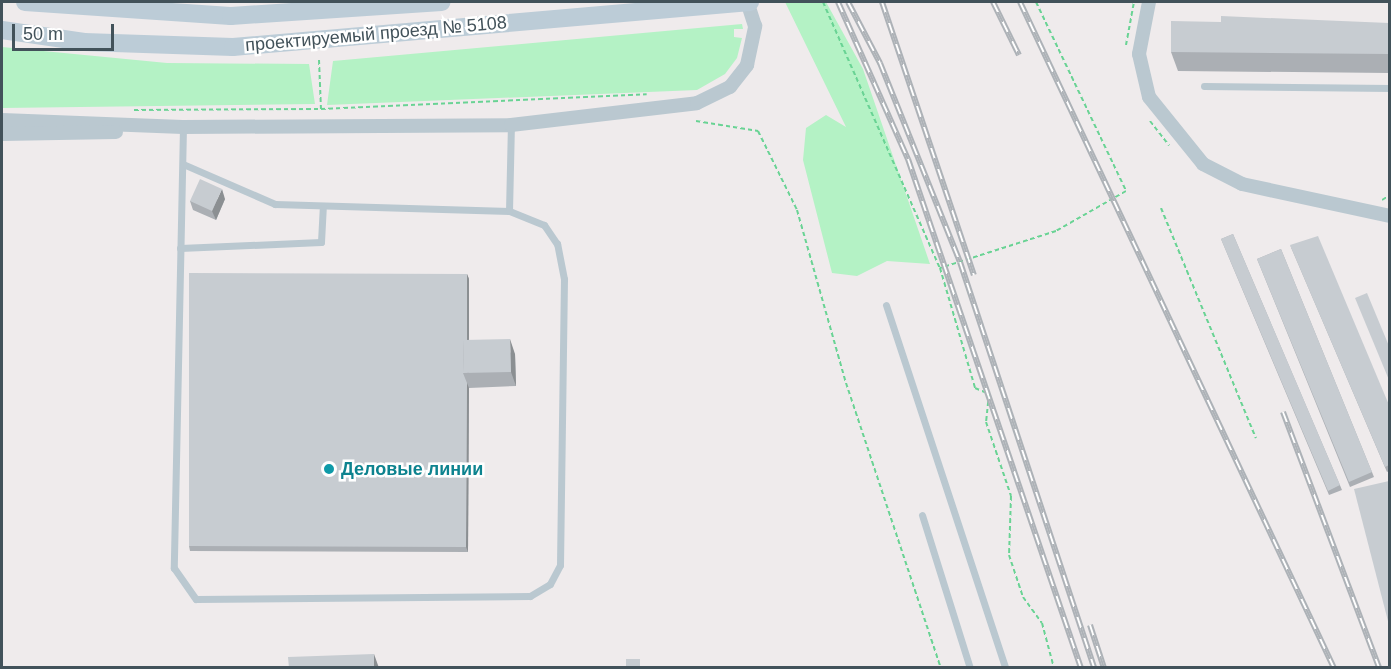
<!DOCTYPE html>
<html>
<head>
<meta charset="utf-8">
<style>
  body { margin:0 }
  #map { position:relative; width:1391px; height:669px; overflow:hidden; background:#efebec; font-family:Arial,sans-serif }
  div>[style] { position:absolute }
  [style*='--x'] { left:calc(var(--x)*1px); top:calc(var(--y)*1px); width:calc(var(--w)*1px); rotate:calc(var(--a)*1deg) }
  .green>* { inset:0; background:#b4f2c5 }
  .path>* { height:2px; margin-top:-1px; transform-origin:0; background:repeating-linear-gradient(90deg,#69d394 0 4.5px,transparent 0 7.5px) }
  .lane>* { height:7px; margin:-3.5px; padding:0 3.5px; transform-origin:3.5px; border-radius:3.5px; background:#bac8d0 }
  .street>* { height:14px; margin:-7px; padding:0 7px; transform-origin:7px; border-radius:7px; background:#bac8d0 }
  .secondary>* { height:18px; margin:-9px; padding:0 9px; transform-origin:9px; border-radius:9px; background:#bcccd7 }
  .rail>* { height:6px; margin-top:-3px; transform-origin:0; background:repeating-linear-gradient(90deg,#fff 0 11px,#adb2b7 0 22px); box-sizing:border-box; border-block:2px solid #adb2b7 }
  .wall>* { inset:0; background:#abafb4 }
  .shaded-wall>* { inset:0; background:#8b8f92 }
  .building>* { inset:0; background:#c7ccd1 }
  .dots>* { width:16px; height:16px; translate:-50% -50%; box-sizing:border-box; border:3px solid #fff; border-radius:50% }
  span { translate:-50% -50%; white-space:nowrap; text-align:center; line-height:1.15; -webkit-text-stroke:5px #fff; paint-order:stroke }
  .street-label { font-size:18px; color:#42525a }
  .culture-label { font-size:18px; color:#0d838f; font-weight:700 }
  .left { translate:0 -50%; text-align:left }
  .frame { position:absolute; inset:0; border:3px solid #42525a; pointer-events:none }
  .scale { position:absolute; left:12px; top:24px; width:102px; height:27px; box-sizing:border-box; border:3px solid #42525a; border-top:0; padding-left:8px; font-size:18px; line-height:21px; white-space:nowrap; color:#42525a; -webkit-text-stroke:4px #fff; paint-order:stroke }
</style>
</head>
<body>
<div id="map">
  <div class="green">
    <div style="clip-path:polygon(785px 2px,826px 2px,863px 69px,930px 264px,887px 261px,857px 276px,832px 273px,803px 160px,806px 128px,826px 115px,846px 127px)"></div>
    <div style="clip-path:polygon(742px 24px,743px 29px,734px 29px,734px 37px,742px 38px,737px 58px,725px 74px,697px 90px,327px 105px,333px 61px)"></div>
    <div style="clip-path:polygon(2px 47px,167px 63px,309px 64px,315px 104px,2px 108px)"></div>
  </div>
  <div class="path">
    <div style="--x:823;--y:2;--w:291;--a:66.3"></div>
    <div style="--x:1036;--y:2;--w:209;--a:64.5"></div>
    <div style="--x:1126;--y:191;--w:81;--a:150.3"></div>
    <div style="--x:1056;--y:231;--w:122;--a:162.3"></div>
    <div style="--x:940;--y:268;--w:125;--a:73.7"></div>
    <div style="--x:975;--y:388;--w:15;--a:23"></div>
    <div style="--x:989;--y:394;--w:28;--a:96"></div>
    <div style="--x:986;--y:422;--w:78;--a:71.3"></div>
    <div style="--x:1011;--y:496;--w:59;--a:91.9"></div>
    <div style="--x:1009;--y:555;--w:44;--a:71.6"></div>
    <div style="--x:1023;--y:597;--w:32;--a:54"></div>
    <div style="--x:1042;--y:623;--w:47;--a:75.1"></div>
    <div style="--x:1126;--y:45;--w:44;--a:-79.5"></div>
    <div style="--x:319;--y:60;--w:49;--a:87.7"></div>
    <div style="--x:134;--y:110;--w:187;--a:-0.3"></div>
    <div style="--x:321;--y:109;--w:326;--a:-2.6"></div>
    <div style="--x:696;--y:121;--w:63;--a:9.2"></div>
    <div style="--x:758;--y:131;--w:88;--a:63.7"></div>
    <div style="--x:797;--y:210;--w:180;--a:74.2"></div>
    <div style="--x:846;--y:383;--w:300;--a:71.6"></div>
    <div style="--x:1150;--y:121;--w:31;--a:52"></div>
    <div style="--x:1382;--y:200;--w:9;--a:-32"></div>
    <div style="--x:1161;--y:208;--w:249;--a:67.6"></div>
  </div>
  <div class="lane">
    <div style="--x:1204;--y:86;--w:186;--a:0.6"></div>
    <div style="--x:183;--y:127;--w:441;--a:91.2"></div>
    <div style="--x:174;--y:568;--w:38;--a:55"></div>
    <div style="--x:196;--y:599;--w:334;--a:-0.5"></div>
    <div style="--x:530;--y:596;--w:23;--a:-31"></div>
    <div style="--x:550;--y:584;--w:21;--a:-62"></div>
    <div style="--x:560;--y:565;--w:286;--a:-89.2"></div>
    <div style="--x:564;--y:279;--w:36;--a:-101"></div>
    <div style="--x:557;--y:244;--w:23;--a:-124"></div>
    <div style="--x:544;--y:225;--w:38;--a:-158"></div>
    <div style="--x:509;--y:211;--w:234;--a:-178.3"></div>
    <div style="--x:275;--y:204;--w:100;--a:-156.5"></div>
    <div style="--x:509;--y:211;--w:86;--a:-88.7"></div>
    <div style="--x:180;--y:248;--w:141;--a:-2.4"></div>
    <div style="--x:321;--y:242;--w:33;--a:-87"></div>
    <div style="--x:886;--y:305;--w:382;--a:71.8"></div>
    <div style="--x:922;--y:515;--w:160;--a:72.6"></div>
  </div>
  <div class="street">
    <div style="--x:1149;--y:2;--w:53;--a:100.9"></div>
    <div style="--x:1139;--y:54;--w:44;--a:76.9"></div>
    <div style="--x:1149;--y:97;--w:86;--a:51.1"></div>
    <div style="--x:1203;--y:164;--w:44;--a:27.1"></div>
    <div style="--x:1242;--y:184;--w:151;--a:12.2"></div>
    <div style="--x:2;--y:120;--w:181;--a:2.2"></div>
    <div style="--x:183;--y:127;--w:328;--a:-0.3"></div>
    <div style="--x:511;--y:125;--w:187;--a:-6.7"></div>
    <div style="--x:697;--y:103;--w:37;--a:-26"></div>
    <div style="--x:730;--y:87;--w:28;--a:-52"></div>
    <div style="--x:747;--y:65;--w:40;--a:-78"></div>
    <div style="--x:755;--y:26;--w:25;--a:-108"></div>
    <div style="--x:2;--y:134;--w:114;--a:-1"></div>
  </div>
  <div class="secondary">
    <div style="--x:25;--y:2;--w:206;--a:3.9"></div>
    <div style="--x:231;--y:16;--w:211;--a:-3.8"></div>
    <div style="--x:2;--y:30;--w:83;--a:8.3"></div>
    <div style="--x:84;--y:42;--w:149;--a:1.9"></div>
    <div style="--x:233;--y:47;--w:519;--a:-4.97"></div>
  </div>
  <div class="rail">
    <div style="--x:838;--y:2;--w:172;--a:66"></div>
    <div style="--x:908;--y:159;--w:538;--a:71.23"></div>
    <div style="--x:848;--y:2;--w:69;--a:62.3"></div>
    <div style="--x:880;--y:63;--w:214;--a:68.1"></div>
    <div style="--x:960;--y:262;--w:428;--a:71.7"></div>
    <div style="--x:882;--y:2;--w:288;--a:71.4"></div>
    <div style="--x:993;--y:2;--w:59;--a:63.9"></div>
    <div style="--x:1020;--y:2;--w:736;--a:64.76"></div>
    <div style="--x:1283;--y:412;--w:273;--a:69.4"></div>
    <div style="--x:1090;--y:625;--w:45;--a:72"></div>
  </div>
  <div class="wall">
    <div style="clip-path:polygon(1389px 25px,1389px 73px,1178px 71px,1171px 52px)"></div>
    <div style="clip-path:polygon(225px 199px,216px 220px,193px 210px,190px 201px)"></div>
    <div style="clip-path:polygon(1233px 234px,1342px 490px,1329px 495px,1221px 239px)"></div>
    <div style="clip-path:polygon(1290px 245px,1389px 405px,1389px 471px,1387px 472px)"></div>
    <div style="clip-path:polygon(1281px 249px,1374px 477px,1350px 487px,1257px 259px)"></div>
    <div style="clip-path:polygon(467px 274px,469px 279px,469px 340px,515px 354px,516px 386px,469px 388px,468px 552px,190px 551px,189px 546px)"></div>
  </div>
  <div class="shaded-wall">
    <div style="clip-path:polygon(222px 189px,225px 199px,216px 220px,212px 211px)"></div>
    <div style="clip-path:polygon(467px 274px,469px 279px,469px 373px,467px 373px)"></div>
    <div style="clip-path:polygon(510px 339px,515px 354px,516px 386px,511px 372px)"></div>
    <div style="clip-path:polygon(467px 383px,469px 388px,468px 552px,466px 547px)"></div>
    <div style="clip-path:polygon(374px 654px,379px 668px,374px 668px)"></div>
  </div>
  <div class="building">
    <div style="clip-path:polygon(1221px 16px,1389px 23px,1389px 54px,1171px 52px,1171px 21px,1221px 22px)"></div>
    <div style="clip-path:polygon(200px 179px,222px 189px,212px 211px,190px 201px)"></div>
    <div style="clip-path:polygon(1233px 234px,1340px 485px,1328px 491px,1221px 239px)"></div>
    <div style="clip-path:polygon(1318px 236px,1389px 405px,1389px 465px,1385px 467px,1290px 245px)"></div>
    <div style="clip-path:polygon(1281px 249px,1372px 472px,1349px 482px,1257px 259px)"></div>
    <div style="clip-path:polygon(189px 273px,467px 274px,467px 340px,464px 340px,463px 373px,467px 383px,466px 547px,189px 546px)"></div>
    <div style="clip-path:polygon(1367px 293px,1389px 346px,1389px 380px,1355px 298px)"></div>
    <div style="clip-path:polygon(510px 339px,511px 372px,463px 373px,464px 340px)"></div>
    <div style="clip-path:polygon(1389px 481px,1389px 625px,1354px 489px)"></div>
    <div style="clip-path:polygon(374px 654px,374px 668px,289px 668px,288px 657px)"></div>
    <div style="clip-path:polygon(626px 659px,640px 659px,640px 668px,609px 668px,626px 667px)"></div>
  </div>
  <div class="dots">
    <div style="left:329px;top:469px;background:#0f9aa8"></div>
  </div>
  <div class="street-label">
    <span style="left:376px;top:34px;rotate:-5deg">проектируемый проезд № 5108</span>
  </div>
  <div class="culture-label">
    <span class="left" style="left:341px;top:469px">Деловые линии</span>
  </div>
  <div class="frame"></div>
  <div class="scale">50 m</div>
</div>
</body>
</html>
